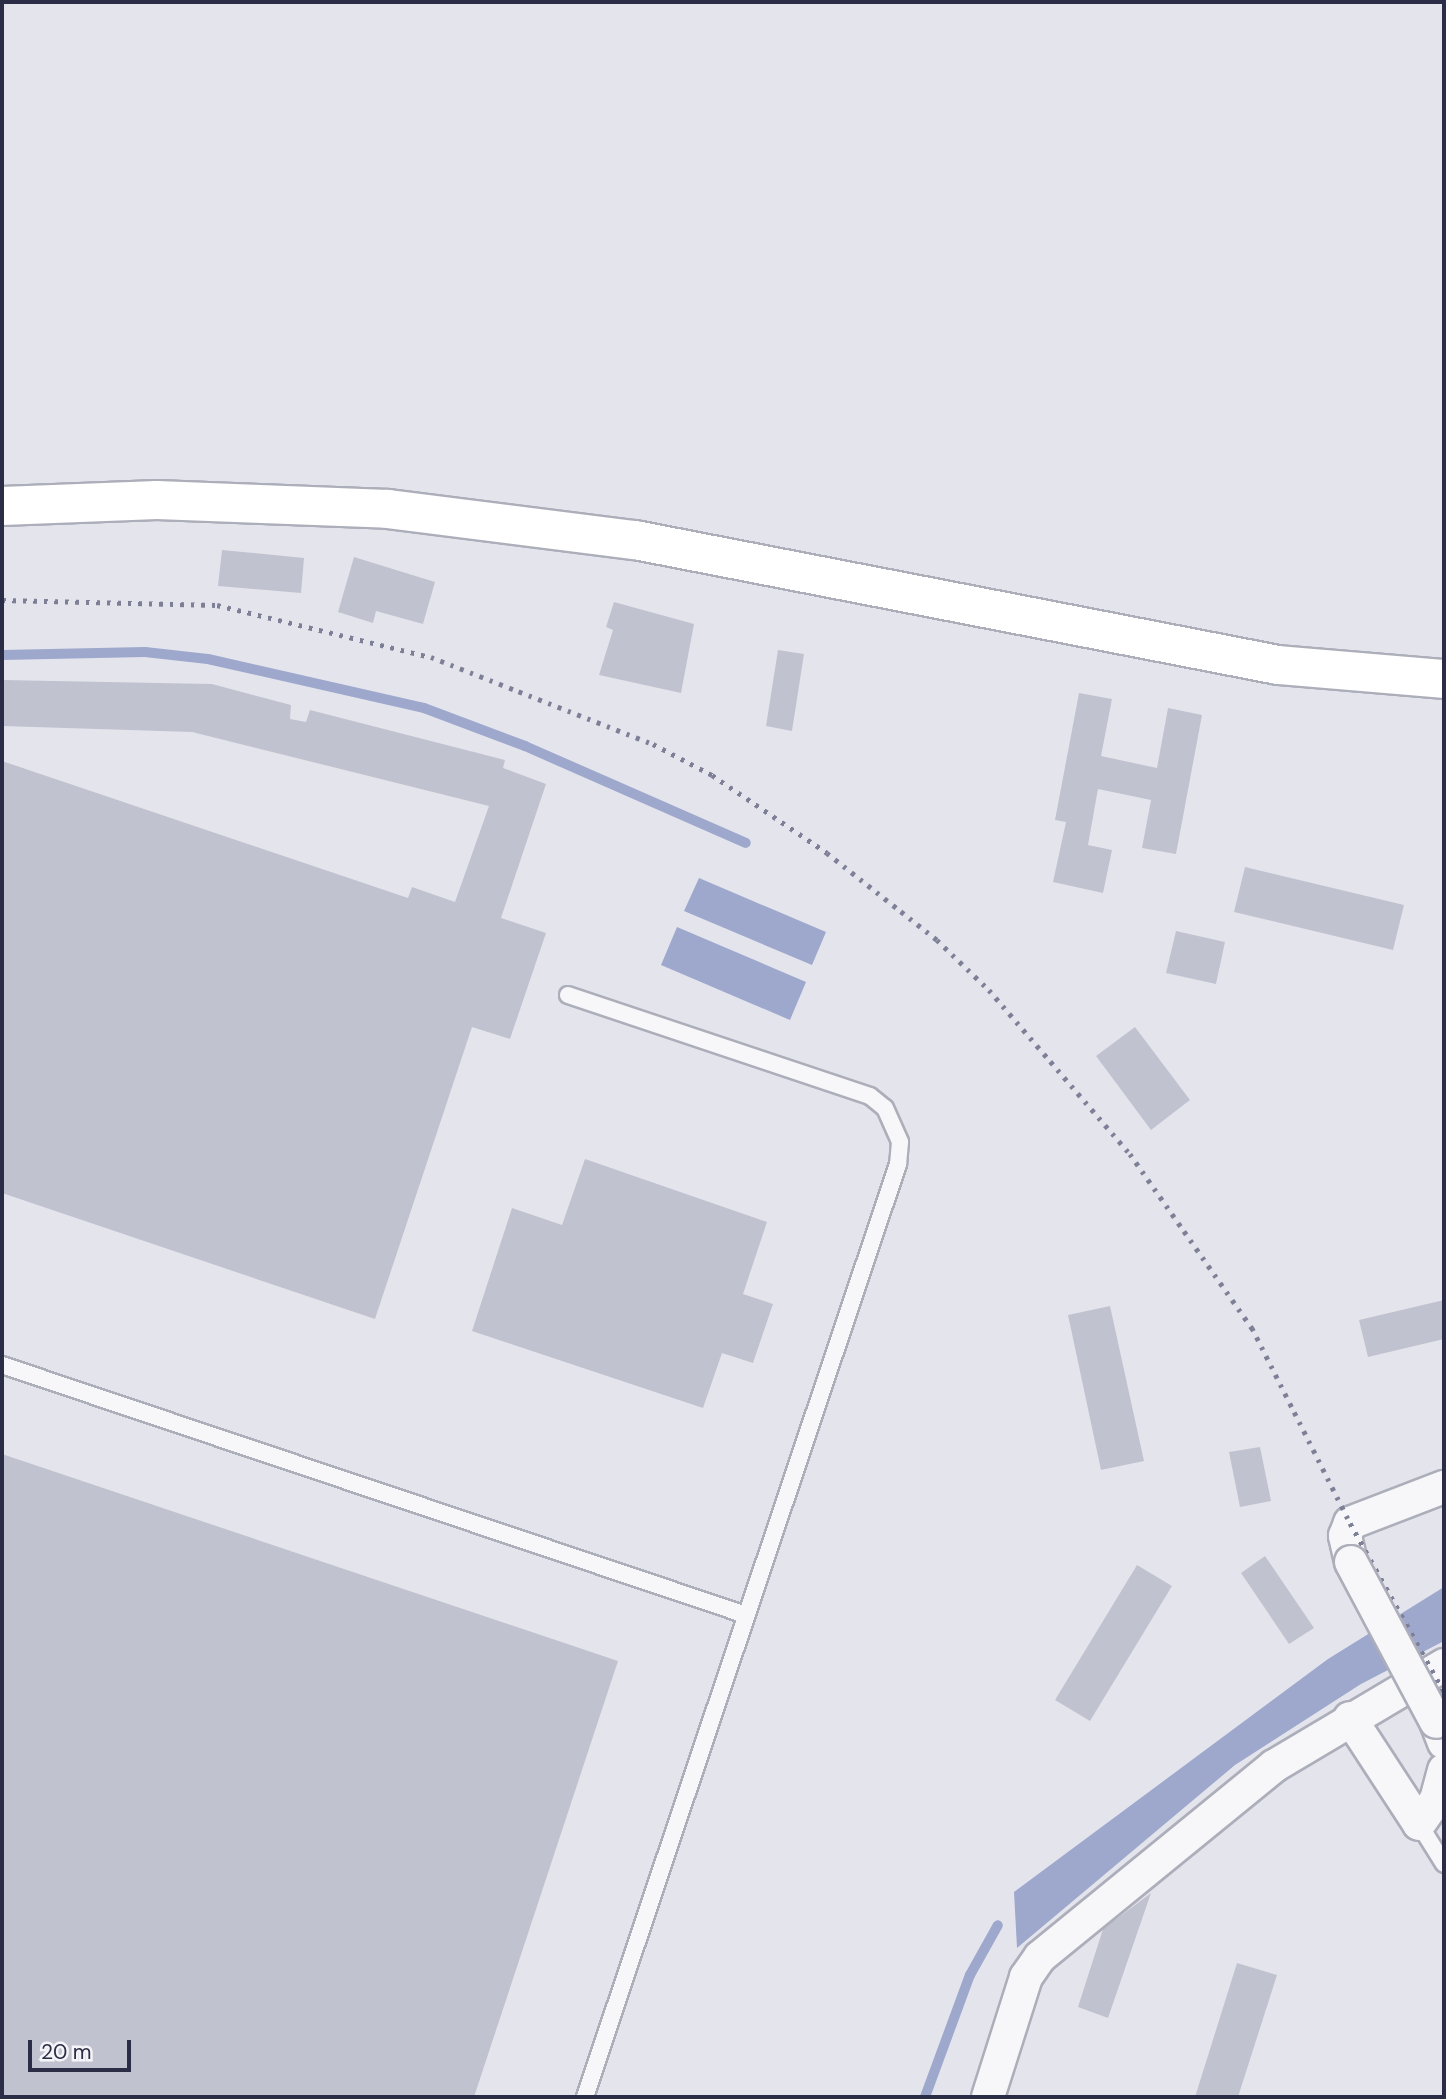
<!DOCTYPE html>
<html>
<head>
<meta charset="utf-8">
<style>
  body { margin:0 }
  #map { position:relative; width:1446px; height:2099px; overflow:hidden; background:#e4e5ec; font-family:"DM Sans",sans-serif }
  div>[style] { position:absolute }
  [style*='--x'] { left:calc(var(--x)*1px); top:calc(var(--y)*1px); width:calc(var(--w)*1px); rotate:calc(var(--a)*1deg) }
  .water>* { inset:0; background:#9ea8cd }
  .stream>* { height:10px; margin:-5px; padding:0 5px; transform-origin:5px; border-radius:5px; background:#9ea8cd }
  .building>* { inset:0; background:#c1c2cf }
  .roads { filter:drop-shadow(2px 0 #acaeba) drop-shadow(-2px 0 #acaeba) drop-shadow(0 2px #acaeba) drop-shadow(0 -2px #acaeba) }
  .lane>* { height:16px; margin:-8px; padding:0 8px; transform-origin:8px; border-radius:8px; background:#f7f7fa }
  .street>* { height:32px; margin:-16px; padding:0 16px; transform-origin:16px; border-radius:16px; background:#f7f7fa }
  .secondary>* { height:38px; margin:-19px; padding:0 19px; transform-origin:19px; border-radius:19px; background:#fff }
  .rail>* { height:5px; margin-top:-2.5px; transform-origin:0; background:repeating-linear-gradient(90deg,#7c7f96 0 3.5px,transparent 0 10.5px) }
  .bridges { filter:drop-shadow(2px 0 #acaeba) drop-shadow(-2px 0 #acaeba) drop-shadow(0 2px #acaeba) drop-shadow(0 -2px #acaeba) }
  .street-bridge>* { height:32px; margin:-16px; padding:0 16px; transform-origin:16px; border-radius:16px; background:#f7f7fa }
  span { translate:-50% -50%; white-space:nowrap; text-align:center; line-height:1.15; -webkit-text-stroke:5px #f4f4f9; paint-order:stroke }
  .frame { position:absolute; inset:0; border:4px solid #2a2d45; pointer-events:none }
  .scale { position:absolute; left:28px; top:2040px; width:103px; height:32px; box-sizing:border-box; border:4px solid #2a2d45; border-top:0; padding-left:9px; font-size:21px; line-height:24px; white-space:nowrap; color:#2a2d45; -webkit-text-stroke:5px #f4f4f9; paint-order:stroke }
</style>
</head>
<body>
<div id="map">
  <div class="water">
    <div style="clip-path:polygon(699px 878px,826px 932px,812px 965px,684px 911px)"></div>
    <div style="clip-path:polygon(677px 927px,806px 982px,790px 1020px,661px 965px)"></div>
    <div style="clip-path:polygon(1444px 1587px,1444px 1641px,1361px 1684px,1235px 1765px,1017px 1948px,1014px 1892px,1328px 1659px)"></div>
  </div>
  <div class="stream">
    <div style="--x:2;--y:655;--w:143;--a:-1.2"></div>
    <div style="--x:145;--y:652;--w:63;--a:6.3"></div>
    <div style="--x:208;--y:659;--w:221;--a:12.8"></div>
    <div style="--x:424;--y:708;--w:108;--a:20.6"></div>
    <div style="--x:525;--y:746;--w:241;--a:23.7"></div>
    <div style="--x:925;--y:2097;--w:130;--a:-69.8"></div>
    <div style="--x:970;--y:1975;--w:57;--a:-60.8"></div>
  </div>
  <div class="building">
    <div style="clip-path:polygon(222px 550px,304px 558px,301px 593px,218px 586px)"></div>
    <div style="clip-path:polygon(354px 557px,435px 582px,423px 624px,376px 611px,373px 623px,338px 612px)"></div>
    <div style="clip-path:polygon(614px 602px,694px 624px,681px 693px,599px 675px,613px 630px,606px 627px)"></div>
    <div style="clip-path:polygon(778px 650px,804px 654px,792px 731px,766px 726px)"></div>
    <div style="clip-path:polygon(2px 680px,212px 684px,291px 705px,290px 719px,306px 722px,310px 710px,505px 760px,503px 768px,546px 784px,501px 918px,546px 933px,510px 1039px,472px 1027px,375px 1319px,2px 1193px,2px 761px,408px 898px,412px 887px,455px 902px,489px 806px,192px 732px,2px 726px)"></div>
    <div style="clip-path:polygon(1079px 693px,1112px 699px,1101px 756px,1157px 768px,1168px 708px,1202px 715px,1176px 854px,1142px 848px,1151px 800px,1098px 789px,1088px 845px,1112px 850px,1103px 893px,1053px 882px,1066px 822px,1055px 820px)"></div>
    <div style="clip-path:polygon(1245px 867px,1404px 905px,1393px 950px,1234px 912px)"></div>
    <div style="clip-path:polygon(1176px 931px,1225px 942px,1216px 984px,1166px 973px)"></div>
    <div style="clip-path:polygon(1135px 1027px,1190px 1100px,1151px 1130px,1096px 1056px)"></div>
    <div style="clip-path:polygon(585px 1159px,767px 1222px,743px 1294px,773px 1304px,753px 1363px,722px 1353px,703px 1408px,472px 1331px,512px 1208px,562px 1225px)"></div>
    <div style="clip-path:polygon(1444px 1300px,1444px 1339px,1368px 1357px,1359px 1320px)"></div>
    <div style="clip-path:polygon(1110px 1306px,1144px 1461px,1101px 1470px,1068px 1315px)"></div>
    <div style="clip-path:polygon(1260px 1447px,1271px 1501px,1240px 1507px,1229px 1452px)"></div>
    <div style="clip-path:polygon(2px 1454px,618px 1661px,474px 2097px,2px 2097px)"></div>
    <div style="clip-path:polygon(1265px 1556px,1314px 1628px,1289px 1644px,1241px 1573px)"></div>
    <div style="clip-path:polygon(1137px 1565px,1172px 1586px,1090px 1721px,1055px 1700px)"></div>
    <div style="clip-path:polygon(1151px 1893px,1108px 2018px,1078px 2007px,1103px 1929px)"></div>
    <div style="clip-path:polygon(1237px 1963px,1277px 1975px,1238px 2097px,1195px 2097px)"></div>
  </div>
  <div class="roads">
    <div class="lane">
      <div style="--x:568;--y:995;--w:318;--a:18.5"></div>
      <div style="--x:870;--y:1096;--w:19;--a:39"></div>
      <div style="--x:885;--y:1108;--w:37;--a:66"></div>
      <div style="--x:900;--y:1142;--w:22;--a:95"></div>
      <div style="--x:898;--y:1164;--w:984;--a:108.55"></div>
      <div style="--x:2;--y:1365;--w:782;--a:18.57"></div>
      <div style="--x:1419;--y:1824;--w:47;--a:58"></div>
    </div>
    <div class="street">
      <div style="--x:1351;--y:1562;--w:27;--a:-103"></div>
      <div style="--x:1345;--y:1536;--w:14;--a:-69"></div>
      <div style="--x:1350;--y:1523;--w:101;--a:-21"></div>
      <div style="--x:1350;--y:1718;--w:126;--a:56.9"></div>
      <div style="--x:1419;--y:1824;--w:29;--a:-55"></div>
      <div style="--x:1436;--y:1800;--w:31;--a:-75"></div>
      <div style="--x:1436;--y:1722;--w:22;--a:69"></div>
      <div style="--x:988;--y:2097;--w:126;--a:-72.4"></div>
      <div style="--x:1026;--y:1977;--w:24;--a:-55"></div>
      <div style="--x:1040;--y:1957;--w:302;--a:-39.2"></div>
      <div style="--x:1274;--y:1766;--w:198;--a:-30.7"></div>
    </div>
    <div class="secondary">
      <div style="--x:2;--y:506;--w:155;--a:-2.2"></div>
      <div style="--x:157;--y:500;--w:231;--a:2.2"></div>
      <div style="--x:388;--y:509;--w:249;--a:7.2"></div>
      <div style="--x:635;--y:540;--w:655;--a:11"></div>
      <div style="--x:1278;--y:665;--w:167;--a:4.8"></div>
    </div>
  </div>
  <div class="rail">
    <div style="--x:2;--y:600;--w:215;--a:1.3"></div>
    <div style="--x:217;--y:605;--w:220;--a:13.7"></div>
    <div style="--x:431;--y:657;--w:238;--a:21.4"></div>
    <div style="--x:653;--y:744;--w:67;--a:27.7"></div>
    <div style="--x:712;--y:775;--w:139;--a:34.1"></div>
    <div style="--x:827;--y:853;--w:140;--a:38.3"></div>
    <div style="--x:937;--y:940;--w:72;--a:43.9"></div>
    <div style="--x:989;--y:990;--w:216;--a:49.3"></div>
    <div style="--x:1130;--y:1154;--w:213;--a:55"></div>
    <div style="--x:1252;--y:1328;--w:218;--a:63.3"></div>
    <div style="--x:1350;--y:1523;--w:193;--a:60.9"></div>
  </div>
  <div class="bridges">
    <div class="street-bridge">
      <div style="--x:1351;--y:1562;--w:181;--a:62"></div>
    </div>
  </div>
  <div class="frame"></div>
  <div class="scale">20 m</div>
</div>
</body>
</html>
